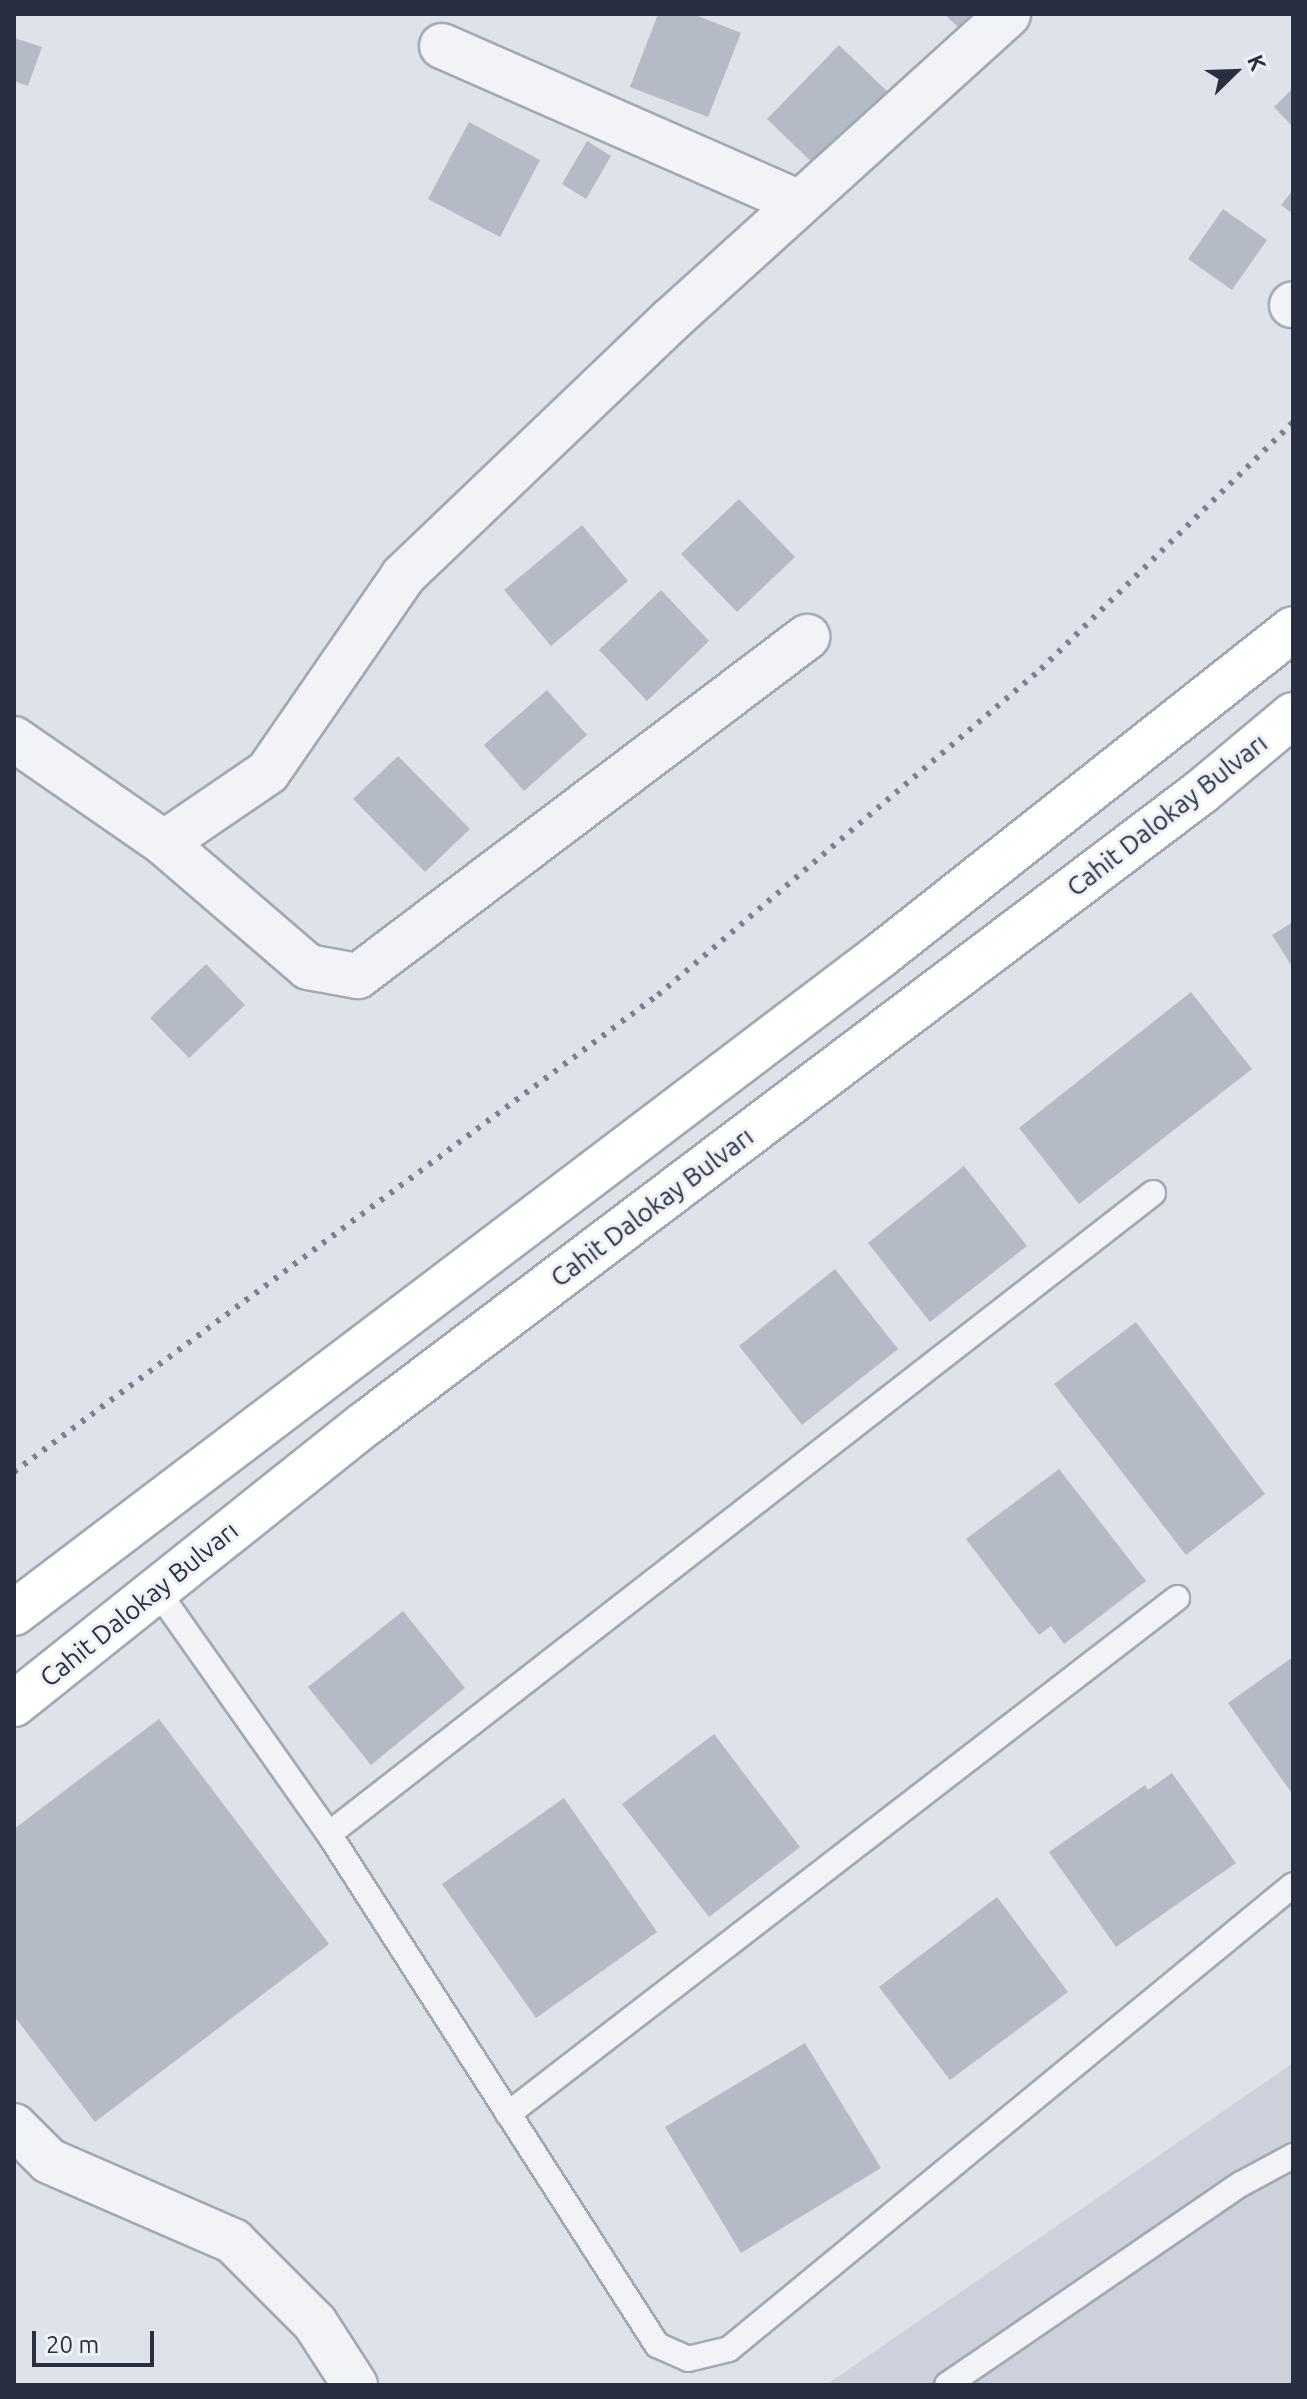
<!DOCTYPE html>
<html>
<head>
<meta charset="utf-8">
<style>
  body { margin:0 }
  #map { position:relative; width:1307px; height:2399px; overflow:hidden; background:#dee2e9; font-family:Ubuntu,sans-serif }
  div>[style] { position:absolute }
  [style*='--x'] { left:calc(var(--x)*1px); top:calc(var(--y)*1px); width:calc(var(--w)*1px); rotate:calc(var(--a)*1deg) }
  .built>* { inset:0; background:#ccd1db }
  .building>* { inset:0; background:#b5bbc6 }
  .roads { filter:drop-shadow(2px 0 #a3a9b3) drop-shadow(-2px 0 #a3a9b3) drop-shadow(0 2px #a3a9b3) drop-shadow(0 -2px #a3a9b3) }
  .service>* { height:24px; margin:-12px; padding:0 12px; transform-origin:12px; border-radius:12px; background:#f1f3f7 }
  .minor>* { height:44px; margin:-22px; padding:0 22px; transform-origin:22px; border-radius:22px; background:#f1f3f7 }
  .primary>* { height:44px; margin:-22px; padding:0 22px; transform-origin:22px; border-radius:22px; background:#fff }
  .rail>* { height:6px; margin-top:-3px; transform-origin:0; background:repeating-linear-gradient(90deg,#778193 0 4px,transparent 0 12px) }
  span { translate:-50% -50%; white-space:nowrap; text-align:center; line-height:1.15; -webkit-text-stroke:6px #eef1f6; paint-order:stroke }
  .street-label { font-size:26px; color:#272f41 }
  .frame { position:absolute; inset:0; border:16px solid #272f41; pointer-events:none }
  .north { position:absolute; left:1195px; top:32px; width:80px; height:80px; -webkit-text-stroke:6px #eef1f6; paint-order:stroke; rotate:67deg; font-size:22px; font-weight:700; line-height:32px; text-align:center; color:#272f41 }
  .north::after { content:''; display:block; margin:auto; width:28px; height:36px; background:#272f41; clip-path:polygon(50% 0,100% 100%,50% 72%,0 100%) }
  .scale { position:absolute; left:32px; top:2331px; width:122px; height:36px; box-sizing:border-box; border:4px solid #272f41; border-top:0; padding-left:10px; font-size:24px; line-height:28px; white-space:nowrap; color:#272f41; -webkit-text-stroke:6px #eef1f6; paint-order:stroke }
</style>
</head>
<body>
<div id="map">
  <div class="built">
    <div style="clip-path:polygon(1293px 2063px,1293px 2385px,826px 2385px)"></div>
  </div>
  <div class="building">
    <div style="clip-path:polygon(658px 14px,693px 14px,741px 33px,708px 117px,630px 87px)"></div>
    <div style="clip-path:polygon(944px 14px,971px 14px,958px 27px)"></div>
    <div style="clip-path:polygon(14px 38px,42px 47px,28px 86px,14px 81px)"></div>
    <div style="clip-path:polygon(839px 45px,891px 95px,820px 170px,767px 119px)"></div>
    <div style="clip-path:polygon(1293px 88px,1293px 127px,1274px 107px)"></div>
    <div style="clip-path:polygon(469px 122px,540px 160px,500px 237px,428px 199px)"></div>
    <div style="clip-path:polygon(587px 141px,611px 156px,586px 199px,562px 184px)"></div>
    <div style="clip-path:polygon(1293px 190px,1293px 214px,1281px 205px)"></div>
    <div style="clip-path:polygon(1223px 209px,1267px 240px,1232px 290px,1188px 259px)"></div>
    <div style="clip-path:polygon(739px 499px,795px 557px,737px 612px,681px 554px)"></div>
    <div style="clip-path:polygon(582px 525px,628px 581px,551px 646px,504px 590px)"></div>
    <div style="clip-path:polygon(661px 590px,709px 641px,647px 701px,599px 650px)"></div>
    <div style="clip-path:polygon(547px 690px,587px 735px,524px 791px,484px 745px)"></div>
    <div style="clip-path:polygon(398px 756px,470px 829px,425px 872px,353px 799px)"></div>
    <div style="clip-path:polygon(1293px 922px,1293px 968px,1272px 935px)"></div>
    <div style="clip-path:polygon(206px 964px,245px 1005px,189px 1058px,150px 1018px)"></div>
    <div style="clip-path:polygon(1191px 992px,1252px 1069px,1079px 1204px,1019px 1128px)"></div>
    <div style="clip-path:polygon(964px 1166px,1027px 1246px,930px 1322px,868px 1243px)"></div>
    <div style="clip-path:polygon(835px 1269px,898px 1349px,802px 1425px,739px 1346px)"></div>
    <div style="clip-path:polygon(1136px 1322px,1265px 1494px,1186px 1555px,1054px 1384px)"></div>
    <div style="clip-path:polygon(1059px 1469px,1146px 1581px,1064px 1644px,1051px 1626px,1039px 1635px,966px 1539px)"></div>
    <div style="clip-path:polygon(403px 1611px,465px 1688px,371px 1765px,308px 1687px)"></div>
    <div style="clip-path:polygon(1293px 1657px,1293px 1795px,1228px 1703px)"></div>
    <div style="clip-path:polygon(159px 1719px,329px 1944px,95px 2122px,14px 2016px,14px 1829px)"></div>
    <div style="clip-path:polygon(714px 1734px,800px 1847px,709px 1917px,622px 1804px)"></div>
    <div style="clip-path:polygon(1172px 1773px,1236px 1863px,1116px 1947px,1049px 1852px,1145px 1785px,1148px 1790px)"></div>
    <div style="clip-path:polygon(564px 1798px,657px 1932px,536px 2018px,442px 1884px)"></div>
    <div style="clip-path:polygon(997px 1897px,1068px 1992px,950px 2080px,879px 1987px)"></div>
    <div style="clip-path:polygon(805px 2043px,881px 2168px,741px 2253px,665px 2127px)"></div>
  </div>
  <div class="roads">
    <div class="service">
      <div style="--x:156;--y:1589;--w:300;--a:54.8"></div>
      <div style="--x:329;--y:1834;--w:607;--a:57.3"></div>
      <div style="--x:657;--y:2345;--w:34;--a:24"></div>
      <div style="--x:688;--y:2359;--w:42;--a:-13.7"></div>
      <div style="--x:729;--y:2349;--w:730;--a:-39.44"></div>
      <div style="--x:329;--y:1834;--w:1044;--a:-37.88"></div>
      <div style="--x:508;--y:2114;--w:845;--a:-37.64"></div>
      <div style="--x:947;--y:2385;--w:356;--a:-34.4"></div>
      <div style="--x:1241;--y:2184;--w:59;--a:-28.3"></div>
    </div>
    <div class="minor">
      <div style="--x:442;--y:46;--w:390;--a:23.7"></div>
      <div style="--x:1292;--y:305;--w:1;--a:-45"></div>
      <div style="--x:14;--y:739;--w:183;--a:34.7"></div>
      <div style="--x:164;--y:843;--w:190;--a:40.7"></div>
      <div style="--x:308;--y:967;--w:51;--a:10.2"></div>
      <div style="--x:358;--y:976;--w:563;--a:-37.05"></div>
      <div style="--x:164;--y:843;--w:126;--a:-34.3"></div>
      <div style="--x:268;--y:772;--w:238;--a:-55.4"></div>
      <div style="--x:403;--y:576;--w:371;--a:-43.7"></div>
      <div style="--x:671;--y:320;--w:455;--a:-42.2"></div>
      <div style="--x:14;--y:2126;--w:49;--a:45"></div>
      <div style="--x:49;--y:2161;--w:201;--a:23.5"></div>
      <div style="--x:233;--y:2241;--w:116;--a:45"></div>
      <div style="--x:315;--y:2323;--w:74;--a:57.2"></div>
    </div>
    <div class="primary">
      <div style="--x:14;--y:1613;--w:1088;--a:-37.2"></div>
      <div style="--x:881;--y:955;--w:525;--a:-38.35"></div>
      <div style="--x:14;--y:1704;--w:449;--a:-38.6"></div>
      <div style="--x:365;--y:1424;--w:1048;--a:-37.09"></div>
      <div style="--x:1201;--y:792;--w:120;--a:-39.9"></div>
    </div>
  </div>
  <div class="rail">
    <div style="--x:14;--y:1472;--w:801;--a:-36.53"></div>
    <div style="--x:658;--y:995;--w:503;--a:-40.4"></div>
    <div style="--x:1041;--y:669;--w:353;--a:-44.4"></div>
  </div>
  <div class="street-label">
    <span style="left:1167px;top:815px;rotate:-38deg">Cahit Dalokay Bulvarı</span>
    <span style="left:652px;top:1207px;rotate:-37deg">Cahit Dalokay Bulvarı</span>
    <span style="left:139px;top:1604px;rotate:-39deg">Cahit Dalokay Bulvarı</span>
  </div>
  <div class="frame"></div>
  <div class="north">K</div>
  <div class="scale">20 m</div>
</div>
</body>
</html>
